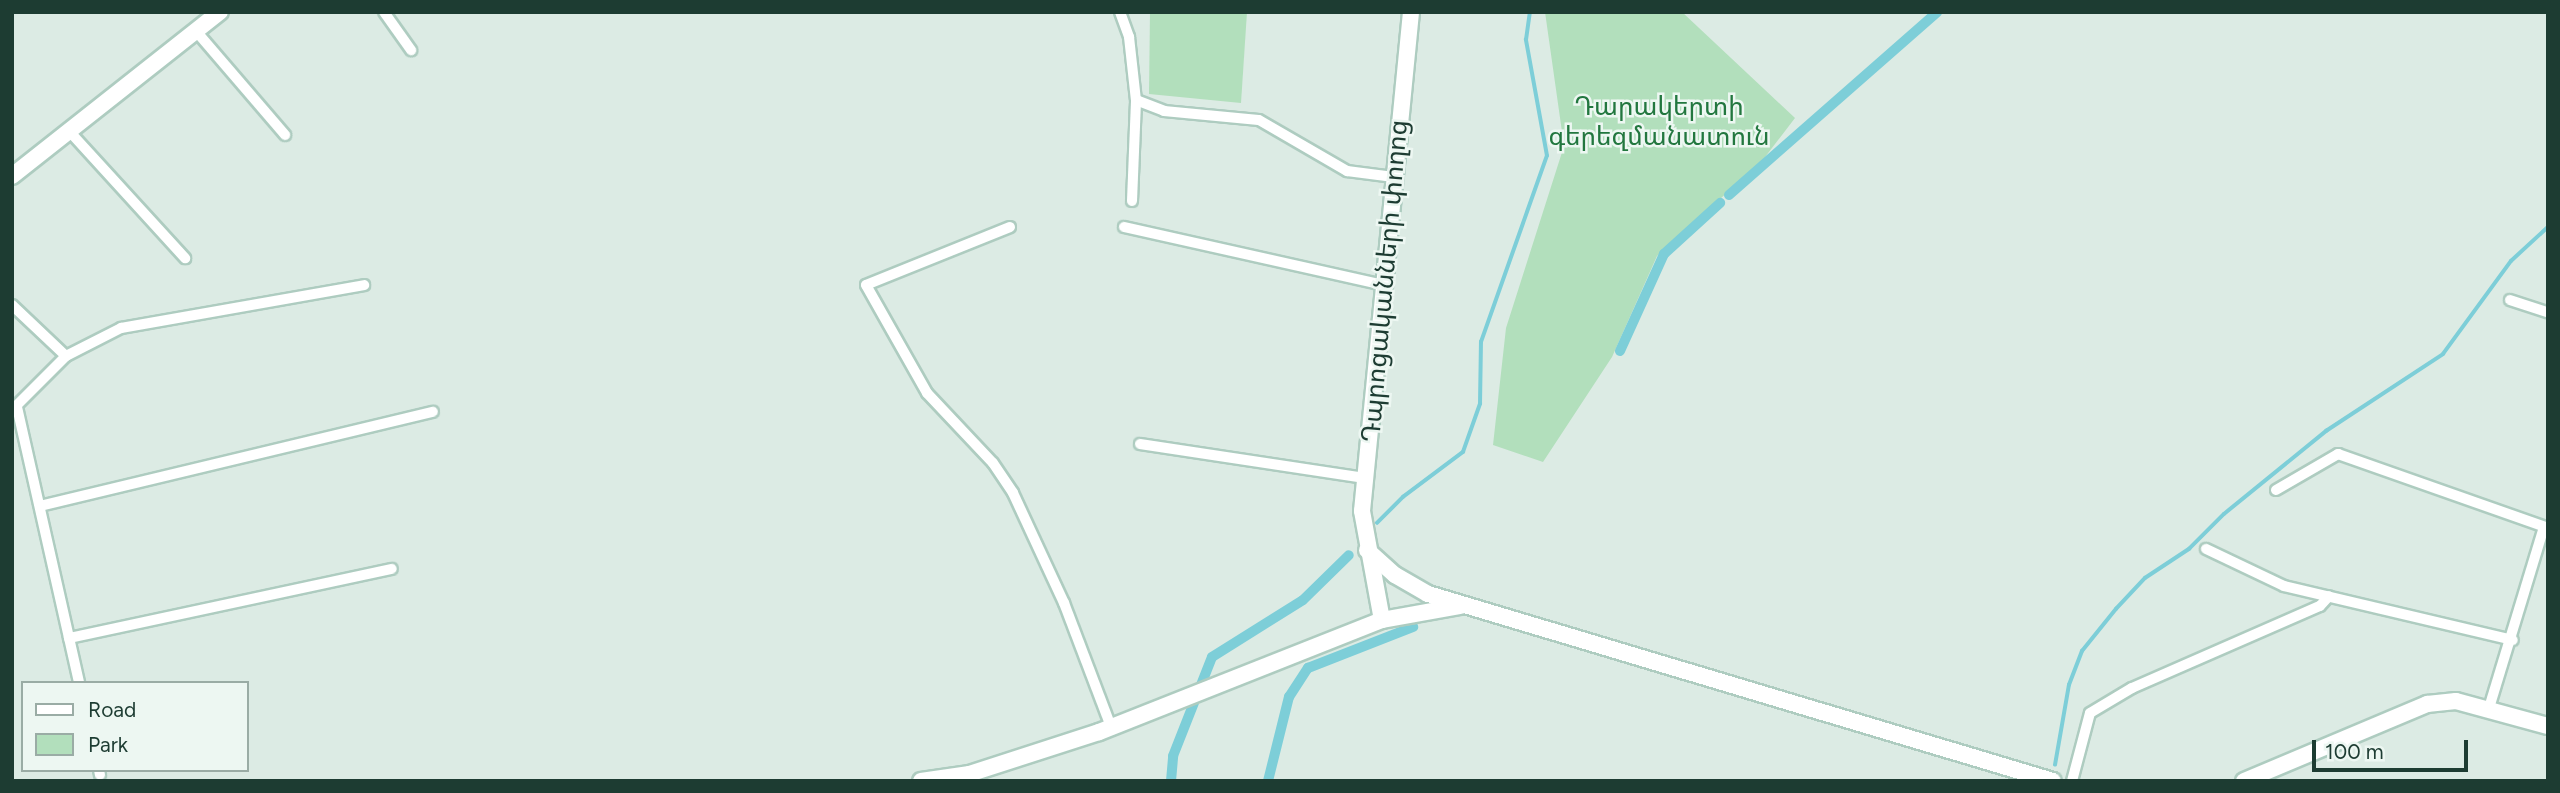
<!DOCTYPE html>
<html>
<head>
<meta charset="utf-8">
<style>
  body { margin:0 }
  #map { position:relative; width:2560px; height:793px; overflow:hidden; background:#dcebe4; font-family:Figtree,"Noto Sans Armenian",sans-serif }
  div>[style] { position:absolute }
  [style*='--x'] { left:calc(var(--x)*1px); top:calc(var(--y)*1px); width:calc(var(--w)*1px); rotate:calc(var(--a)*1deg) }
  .green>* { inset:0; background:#b2dfbc }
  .stream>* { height:3.5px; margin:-1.75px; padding:0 1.75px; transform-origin:1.75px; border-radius:1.75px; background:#7dced8 }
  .canal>* { height:10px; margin:-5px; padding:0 5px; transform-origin:5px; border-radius:5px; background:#7dced8 }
  .roads { filter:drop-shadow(2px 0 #aeccc0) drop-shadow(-2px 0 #aeccc0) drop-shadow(0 2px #aeccc0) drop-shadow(0 -2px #aeccc0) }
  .street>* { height:10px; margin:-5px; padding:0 5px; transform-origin:5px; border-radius:5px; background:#fff }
  .secondary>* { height:16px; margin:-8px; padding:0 8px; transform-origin:8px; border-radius:8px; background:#fff }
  span { translate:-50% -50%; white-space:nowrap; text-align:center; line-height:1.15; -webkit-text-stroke:5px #edf7f2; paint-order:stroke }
  .park-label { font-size:26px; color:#22773f }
  .street-label { font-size:26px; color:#1d3c32 }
  .frame { position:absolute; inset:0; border:14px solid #1d3c32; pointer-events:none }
  .legend { position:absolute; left:21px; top:681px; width:228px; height:91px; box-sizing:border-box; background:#edf7f2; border:2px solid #9aaca5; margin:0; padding:9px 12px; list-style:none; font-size:21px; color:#1d3c32 }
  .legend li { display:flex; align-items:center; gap:14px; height:35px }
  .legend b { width:35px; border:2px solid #9aaca5 }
  .scale { position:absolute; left:2312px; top:740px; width:156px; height:32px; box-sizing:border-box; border:4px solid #1d3c32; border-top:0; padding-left:9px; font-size:21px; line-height:24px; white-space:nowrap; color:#1d3c32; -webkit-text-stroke:5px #edf7f2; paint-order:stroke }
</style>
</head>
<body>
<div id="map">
  <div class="green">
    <div style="clip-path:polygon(1150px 12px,1247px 12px,1241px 103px,1149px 94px)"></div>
    <div style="clip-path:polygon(1545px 12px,1682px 12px,1795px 118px,1762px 161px,1657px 256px,1612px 357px,1543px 462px,1493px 445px,1506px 328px,1564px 146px)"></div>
  </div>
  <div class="stream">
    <div style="--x:1377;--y:523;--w:37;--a:-45"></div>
    <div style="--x:1403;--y:497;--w:75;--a:-36.9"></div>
    <div style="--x:1463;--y:452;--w:51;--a:-70.5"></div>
    <div style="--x:1480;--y:404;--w:62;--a:-89.1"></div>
    <div style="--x:1481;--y:342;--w:197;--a:-70.5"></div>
    <div style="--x:1547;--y:156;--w:118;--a:-100.3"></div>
    <div style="--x:1526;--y:40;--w:28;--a:-82"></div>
    <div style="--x:2055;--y:765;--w:81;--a:-80.1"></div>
    <div style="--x:2069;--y:685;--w:36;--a:-69"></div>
    <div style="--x:2082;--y:651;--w:54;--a:-51"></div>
    <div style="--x:2116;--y:609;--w:42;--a:-46.9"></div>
    <div style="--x:2145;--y:578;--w:53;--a:-33.4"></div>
    <div style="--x:2189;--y:549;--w:49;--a:-45"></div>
    <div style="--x:2224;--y:514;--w:132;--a:-39.1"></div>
    <div style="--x:2326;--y:431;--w:140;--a:-33.3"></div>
    <div style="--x:2443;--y:354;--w:115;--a:-53.8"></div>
    <div style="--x:2511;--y:261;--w:50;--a:-42.6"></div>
  </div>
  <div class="canal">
    <div style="--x:1729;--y:195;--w:277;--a:-41.3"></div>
    <div style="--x:1620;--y:351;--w:107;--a:-65.6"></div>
    <div style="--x:1664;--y:254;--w:76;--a:-42.3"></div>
    <div style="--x:1171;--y:781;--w:25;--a:-85"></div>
    <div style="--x:1173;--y:756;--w:106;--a:-68.5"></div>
    <div style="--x:1212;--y:657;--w:107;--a:-32.1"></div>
    <div style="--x:1303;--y:600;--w:64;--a:-44.4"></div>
    <div style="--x:1268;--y:781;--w:87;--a:-76"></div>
    <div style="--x:1289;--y:697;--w:35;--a:-57"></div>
    <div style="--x:1308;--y:668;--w:113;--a:-21.3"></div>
  </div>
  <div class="roads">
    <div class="street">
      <div style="--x:384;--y:12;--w:47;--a:54.6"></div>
      <div style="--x:1120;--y:12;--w:27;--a:70"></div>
      <div style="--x:1129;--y:37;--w:63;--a:83.7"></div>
      <div style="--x:1136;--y:100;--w:30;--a:21"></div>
      <div style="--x:1164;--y:111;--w:95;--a:5.4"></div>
      <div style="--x:1259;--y:120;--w:102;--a:30.1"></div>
      <div style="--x:1347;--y:171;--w:47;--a:7.3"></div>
      <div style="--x:196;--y:31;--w:137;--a:49.4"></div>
      <div style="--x:70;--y:132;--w:171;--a:47.6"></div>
      <div style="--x:1132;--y:201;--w:101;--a:-87.7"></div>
      <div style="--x:1010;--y:227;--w:155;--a:158.1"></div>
      <div style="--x:866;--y:285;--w:124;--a:60.5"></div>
      <div style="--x:927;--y:393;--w:96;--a:46.7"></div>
      <div style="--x:993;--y:463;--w:36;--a:56"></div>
      <div style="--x:1013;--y:493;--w:121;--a:65.1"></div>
      <div style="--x:1064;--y:603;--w:133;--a:69.2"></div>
      <div style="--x:1124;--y:227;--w:265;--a:12.6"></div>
      <div style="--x:2510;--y:300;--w:40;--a:18"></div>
      <div style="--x:12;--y:305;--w:74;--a:43.4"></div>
      <div style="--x:17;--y:407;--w:283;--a:77.3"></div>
      <div style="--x:12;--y:410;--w:76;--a:-45"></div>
      <div style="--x:66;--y:356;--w:62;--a:-27"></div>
      <div style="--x:121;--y:328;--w:247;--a:-10"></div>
      <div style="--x:1140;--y:444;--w:229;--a:8.6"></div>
      <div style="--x:2276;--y:490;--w:72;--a:-30.1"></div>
      <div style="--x:2338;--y:454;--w:223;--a:19.4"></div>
      <div style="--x:40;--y:506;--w:404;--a:-13.5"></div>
      <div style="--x:2206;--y:549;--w:86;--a:25.4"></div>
      <div style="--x:2284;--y:586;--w:235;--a:13.3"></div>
      <div style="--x:69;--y:638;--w:330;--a:-12.1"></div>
      <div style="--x:2489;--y:708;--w:189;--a:-73.1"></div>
      <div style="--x:99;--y:770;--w:5;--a:79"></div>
      <div style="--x:2072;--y:781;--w:70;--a:-75.2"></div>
      <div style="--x:2090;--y:713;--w:49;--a:-30.8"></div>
      <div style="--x:2132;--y:688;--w:205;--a:-23.6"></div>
      <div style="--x:2320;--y:606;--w:13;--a:-48"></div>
    </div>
    <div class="secondary">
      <div style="--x:12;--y:176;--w:265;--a:-38.3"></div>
      <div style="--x:1367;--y:550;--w:38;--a:42"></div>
      <div style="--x:1395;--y:575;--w:38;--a:30"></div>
      <div style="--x:1428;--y:594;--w:652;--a:16.66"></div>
      <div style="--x:1382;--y:620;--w:111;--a:-100.4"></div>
      <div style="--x:1362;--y:511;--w:501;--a:-84.39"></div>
      <div style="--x:921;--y:781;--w:49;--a:-8.3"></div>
      <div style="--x:969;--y:774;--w:137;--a:-17.9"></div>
      <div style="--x:1099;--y:732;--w:304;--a:-21.6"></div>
      <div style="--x:1382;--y:620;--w:79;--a:-10.2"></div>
      <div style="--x:2244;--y:781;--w:199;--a:-22.8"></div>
      <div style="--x:2427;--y:704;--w:29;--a:-6"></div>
      <div style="--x:2456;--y:701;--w:95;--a:15.2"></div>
    </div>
  </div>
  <div class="park-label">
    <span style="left:1659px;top:122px">Դարակերտի<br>գերեզմանատուն</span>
  </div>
  <div class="street-label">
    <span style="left:1385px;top:281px;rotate:-85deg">Դպրոցականների փողոց</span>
  </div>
  <div class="frame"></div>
  <ul class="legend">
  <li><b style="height:9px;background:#fff"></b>Road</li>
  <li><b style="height:19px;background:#b2dfbc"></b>Park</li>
  </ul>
  <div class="scale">100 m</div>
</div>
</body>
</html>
